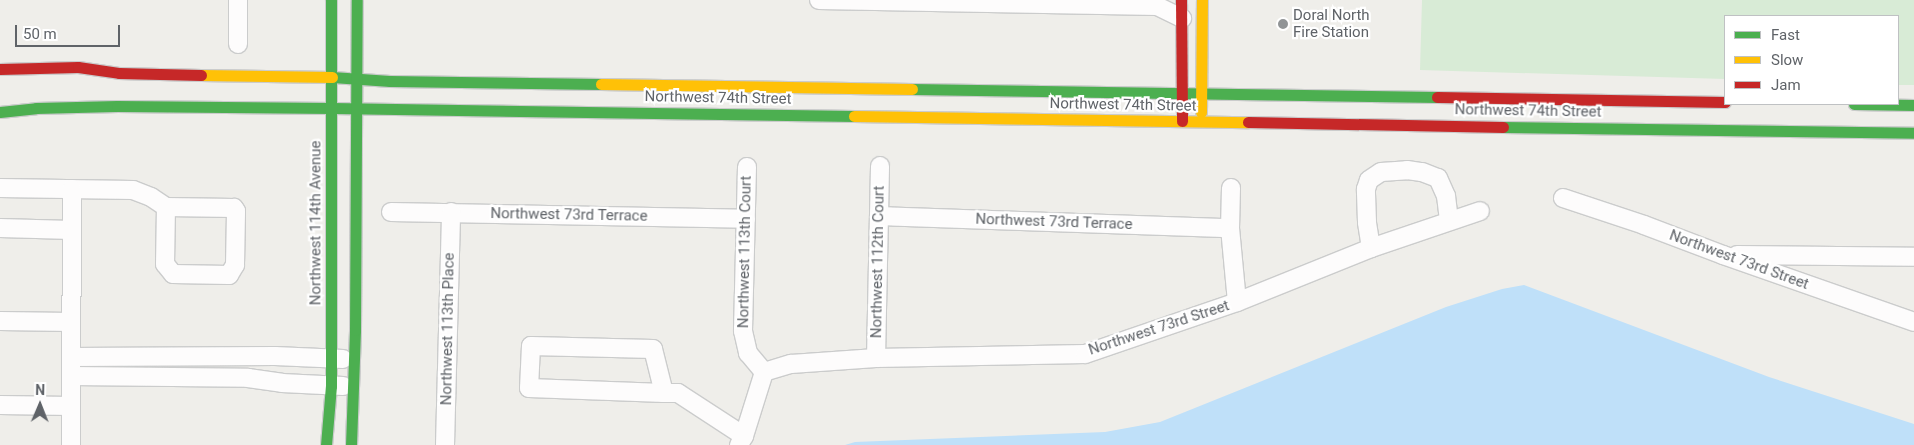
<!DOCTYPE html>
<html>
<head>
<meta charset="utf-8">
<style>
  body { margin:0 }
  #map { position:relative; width:1914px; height:445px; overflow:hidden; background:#efeeea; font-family:Roboto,sans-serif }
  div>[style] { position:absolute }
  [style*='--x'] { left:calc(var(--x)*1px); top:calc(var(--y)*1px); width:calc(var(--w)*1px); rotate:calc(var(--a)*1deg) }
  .green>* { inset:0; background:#d8ebd6 }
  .water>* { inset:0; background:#bfe0f9 }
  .roads { filter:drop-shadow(1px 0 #cbcccc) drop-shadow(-1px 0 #cbcccc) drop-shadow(0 1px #cbcccc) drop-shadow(0 -1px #cbcccc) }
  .street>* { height:18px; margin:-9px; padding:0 9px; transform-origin:9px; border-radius:9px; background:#fdfcfc }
  .fast>* { height:11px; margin:-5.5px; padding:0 5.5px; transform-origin:5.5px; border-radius:5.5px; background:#4caf50 }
  .slow>* { height:11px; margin:-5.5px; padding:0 5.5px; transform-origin:5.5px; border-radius:5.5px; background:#ffc107 }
  .jam>* { height:11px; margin:-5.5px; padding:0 5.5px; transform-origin:5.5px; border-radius:5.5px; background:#c62828 }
  .dots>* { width:14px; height:14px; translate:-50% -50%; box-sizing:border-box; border:2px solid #fff; border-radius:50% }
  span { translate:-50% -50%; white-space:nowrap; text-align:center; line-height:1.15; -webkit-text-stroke:4.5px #fff; paint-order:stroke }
  .poi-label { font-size:15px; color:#5f6368 }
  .left { translate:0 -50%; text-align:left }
  .street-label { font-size:15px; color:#5f6368 }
  .legend { position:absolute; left:1724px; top:15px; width:175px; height:90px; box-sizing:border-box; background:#fff; border:1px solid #bfc1c3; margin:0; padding:6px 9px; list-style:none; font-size:15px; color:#5f6368 }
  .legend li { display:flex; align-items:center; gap:10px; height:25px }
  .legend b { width:25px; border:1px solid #bfc1c3 }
  .north { position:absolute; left:15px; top:380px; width:50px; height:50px; -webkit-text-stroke:4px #fff; paint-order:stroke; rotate:1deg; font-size:14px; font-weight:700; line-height:20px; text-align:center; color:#5f6368 }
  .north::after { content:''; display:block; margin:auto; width:18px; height:22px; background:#5f6368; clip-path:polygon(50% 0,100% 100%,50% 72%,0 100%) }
  .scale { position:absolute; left:15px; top:25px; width:105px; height:22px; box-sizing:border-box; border:2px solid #5f6368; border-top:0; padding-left:6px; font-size:15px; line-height:18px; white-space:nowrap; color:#5f6368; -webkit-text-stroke:4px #fff; paint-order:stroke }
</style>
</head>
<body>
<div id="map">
  <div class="green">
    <div style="clip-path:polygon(1422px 0,1914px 0,1914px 85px,1898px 85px,1898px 16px,1725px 16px,1725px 79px,1420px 70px)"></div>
  </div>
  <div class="water">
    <div style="clip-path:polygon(1524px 285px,1769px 377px,1914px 424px,1914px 445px,845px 445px,855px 442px,1105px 432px,1160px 422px,1446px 307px,1502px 289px)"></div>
  </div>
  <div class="roads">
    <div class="street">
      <div style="--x:238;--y:0;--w:44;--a:90"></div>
      <div style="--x:819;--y:0;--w:338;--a:1"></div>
      <div style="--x:1157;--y:6;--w:28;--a:26"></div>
      <div style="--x:747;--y:167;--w:164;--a:91.4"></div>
      <div style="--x:743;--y:331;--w:23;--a:77"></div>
      <div style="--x:748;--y:353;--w:25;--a:50"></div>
      <div style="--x:0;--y:188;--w:133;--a:0.9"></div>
      <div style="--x:133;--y:190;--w:19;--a:21"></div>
      <div style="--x:151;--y:197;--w:18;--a:34"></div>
      <div style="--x:166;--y:207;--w:57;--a:91"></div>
      <div style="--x:165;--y:264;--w:13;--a:51"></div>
      <div style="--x:173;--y:274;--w:56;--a:1"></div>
      <div style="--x:229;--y:275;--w:12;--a:-59"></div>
      <div style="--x:235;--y:265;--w:54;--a:-88.9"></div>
      <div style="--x:236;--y:211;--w:4;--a:-124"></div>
      <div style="--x:234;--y:208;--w:68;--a:-179.2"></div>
      <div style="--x:1231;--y:188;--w:40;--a:91.4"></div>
      <div style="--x:1230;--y:228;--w:74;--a:84.6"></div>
      <div style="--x:1563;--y:198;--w:85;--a:18.4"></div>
      <div style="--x:1644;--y:225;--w:85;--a:20.8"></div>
      <div style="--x:1723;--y:255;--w:202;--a:19.3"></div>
      <div style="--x:391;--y:212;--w:355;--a:1.1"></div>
      <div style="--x:879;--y:216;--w:351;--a:2"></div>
      <div style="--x:0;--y:228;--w:72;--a:1.6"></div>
      <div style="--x:1371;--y:248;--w:26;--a:-99"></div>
      <div style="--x:1367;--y:222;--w:33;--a:-92"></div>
      <div style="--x:1366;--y:189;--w:9;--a:-72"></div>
      <div style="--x:1369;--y:180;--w:14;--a:-34"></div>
      <div style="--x:1381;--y:172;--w:26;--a:-4"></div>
      <div style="--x:1407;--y:170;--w:15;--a:8"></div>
      <div style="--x:1422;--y:172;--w:17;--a:21"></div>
      <div style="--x:1438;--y:178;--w:20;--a:66"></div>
      <div style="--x:1446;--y:196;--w:25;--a:83"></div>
      <div style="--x:1737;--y:255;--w:177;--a:0.6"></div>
      <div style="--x:0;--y:321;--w:71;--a:0.8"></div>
      <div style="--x:71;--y:357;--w:204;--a:-0.3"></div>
      <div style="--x:275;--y:356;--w:68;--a:2.5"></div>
      <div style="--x:876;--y:358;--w:192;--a:-88.8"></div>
      <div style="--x:764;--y:372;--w:28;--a:-17"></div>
      <div style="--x:791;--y:364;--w:85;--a:-4"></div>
      <div style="--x:876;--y:358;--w:209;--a:-1.1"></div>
      <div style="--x:1085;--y:354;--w:161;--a:-18.9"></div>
      <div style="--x:1237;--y:302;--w:144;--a:-21.9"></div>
      <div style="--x:1371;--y:248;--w:115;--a:-18.7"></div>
      <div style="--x:71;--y:376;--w:177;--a:0.6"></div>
      <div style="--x:248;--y:378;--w:34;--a:8"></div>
      <div style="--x:282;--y:383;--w:61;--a:2.8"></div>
      <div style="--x:664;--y:393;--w:45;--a:-104"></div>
      <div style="--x:653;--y:349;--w:122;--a:-178.6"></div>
      <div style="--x:531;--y:346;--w:42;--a:92.7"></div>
      <div style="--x:529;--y:388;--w:135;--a:2.1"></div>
      <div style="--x:664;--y:393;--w:14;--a:0"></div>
      <div style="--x:678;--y:393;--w:79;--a:33.1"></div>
      <div style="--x:0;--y:405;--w:71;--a:0.8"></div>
      <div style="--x:71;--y:445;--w:256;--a:-89.8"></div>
      <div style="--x:445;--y:445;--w:233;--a:-88.5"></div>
      <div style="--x:739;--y:445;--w:10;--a:-61"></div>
      <div style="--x:744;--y:436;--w:67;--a:-72.6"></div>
    </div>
    <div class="fast">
      <div style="--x:332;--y:77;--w:58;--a:3.9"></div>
      <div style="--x:390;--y:81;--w:211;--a:0.8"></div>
      <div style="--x:912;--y:89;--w:525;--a:0.87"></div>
      <div style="--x:1854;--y:104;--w:60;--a:1"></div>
      <div style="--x:332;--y:108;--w:522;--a:0.88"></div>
      <div style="--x:0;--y:112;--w:36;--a:-6"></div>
      <div style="--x:36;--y:108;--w:81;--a:-1.4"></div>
      <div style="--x:117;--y:106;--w:215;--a:0.5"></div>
      <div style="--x:1503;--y:127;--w:411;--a:0.8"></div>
      <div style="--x:326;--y:445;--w:59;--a:-85.2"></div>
      <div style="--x:331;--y:386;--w:386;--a:-90"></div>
      <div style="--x:351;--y:445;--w:115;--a:-88"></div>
      <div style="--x:355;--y:330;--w:330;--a:-89.7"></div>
    </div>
    <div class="slow">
      <div style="--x:201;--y:75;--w:131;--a:0.9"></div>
      <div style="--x:601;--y:84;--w:311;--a:0.9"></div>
      <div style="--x:1201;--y:112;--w:112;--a:-89.5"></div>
      <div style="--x:854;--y:116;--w:394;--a:0.9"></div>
    </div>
    <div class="jam">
      <div style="--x:1181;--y:0;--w:121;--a:89.5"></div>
      <div style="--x:0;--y:69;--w:78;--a:-1.5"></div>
      <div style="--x:78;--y:67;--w:41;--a:8.3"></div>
      <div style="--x:119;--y:73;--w:82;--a:1.4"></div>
      <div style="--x:1437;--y:97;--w:288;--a:1"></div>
      <div style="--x:1248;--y:122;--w:255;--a:1.1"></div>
    </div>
  </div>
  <div class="dots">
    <div style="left:1283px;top:24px;background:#919496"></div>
  </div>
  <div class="poi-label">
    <span class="left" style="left:1293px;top:24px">Doral North<br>Fire Station</span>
  </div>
  <div class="street-label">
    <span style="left:718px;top:98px;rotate:1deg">Northwest 74th Street</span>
    <span style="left:1123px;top:105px;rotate:1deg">Northwest 74th Street</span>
    <span style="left:1528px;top:111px;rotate:1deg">Northwest 74th Street</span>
    <span style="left:569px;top:215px;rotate:1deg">Northwest 73rd Terrace</span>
    <span style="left:1054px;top:222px;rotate:2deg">Northwest 73rd Terrace</span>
    <span style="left:316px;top:223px;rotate:-90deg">Northwest 114th Avenue</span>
    <span style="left:745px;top:252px;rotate:-89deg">Northwest 113th Court</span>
    <span style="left:1739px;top:260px;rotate:20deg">Northwest 73rd Street</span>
    <span style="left:878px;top:262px;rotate:-89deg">Northwest 112th Court</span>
    <span style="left:1159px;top:328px;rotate:-18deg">Northwest 73rd Street</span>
    <span style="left:448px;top:329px;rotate:-89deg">Northwest 113th Place</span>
  </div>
  <ul class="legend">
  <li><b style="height:6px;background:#4caf50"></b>Fast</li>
  <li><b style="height:6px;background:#ffc107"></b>Slow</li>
  <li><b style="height:6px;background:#c62828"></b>Jam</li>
  </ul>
  <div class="north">N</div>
  <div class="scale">50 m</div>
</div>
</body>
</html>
